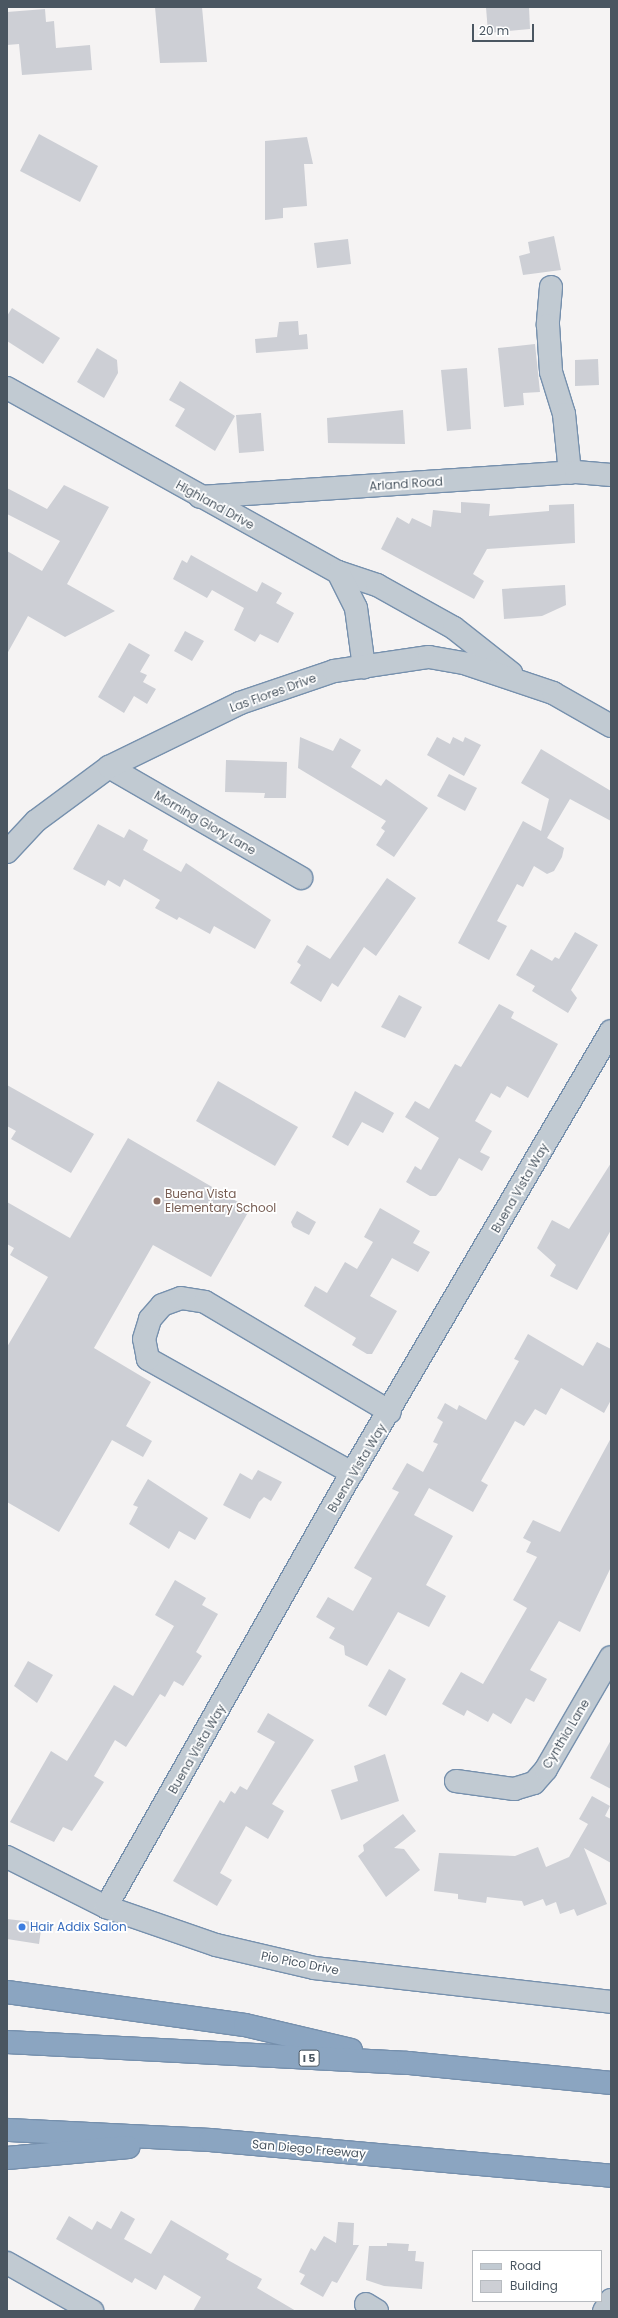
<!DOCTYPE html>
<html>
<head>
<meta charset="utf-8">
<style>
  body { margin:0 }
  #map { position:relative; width:618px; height:2318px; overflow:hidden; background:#f5f3f3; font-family:Poppins,sans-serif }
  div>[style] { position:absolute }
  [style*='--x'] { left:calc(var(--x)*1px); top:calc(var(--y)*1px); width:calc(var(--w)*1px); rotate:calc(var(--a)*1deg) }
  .building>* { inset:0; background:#cdcfd5 }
  .roads { filter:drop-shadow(1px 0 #7690ad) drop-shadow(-1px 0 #7690ad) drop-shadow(0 1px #7690ad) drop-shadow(0 -1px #7690ad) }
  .minor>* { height:22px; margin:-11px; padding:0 11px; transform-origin:11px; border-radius:11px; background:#c1cad2 }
  .highway>* { height:22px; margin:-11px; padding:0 11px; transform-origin:11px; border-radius:11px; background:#8ba5c1 }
  .dots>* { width:11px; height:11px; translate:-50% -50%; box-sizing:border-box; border:2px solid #fff; border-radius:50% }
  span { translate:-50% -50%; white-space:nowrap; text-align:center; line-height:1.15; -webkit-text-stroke:3.5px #fff; paint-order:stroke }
  .shield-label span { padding:1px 3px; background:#fff; border:1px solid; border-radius:3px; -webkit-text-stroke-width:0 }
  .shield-label { font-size:11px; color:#4a5661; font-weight:700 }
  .street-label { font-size:12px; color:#4a5661 }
  .education-label { font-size:12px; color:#785e54 }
  .left { translate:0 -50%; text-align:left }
  .shop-label { font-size:12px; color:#366cbe }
  .frame { position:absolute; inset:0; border:8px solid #4a5661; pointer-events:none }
  .legend { position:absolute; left:472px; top:2250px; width:130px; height:52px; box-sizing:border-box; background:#fff; border:1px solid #b7bbc0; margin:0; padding:5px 7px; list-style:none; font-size:12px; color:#4a5661 }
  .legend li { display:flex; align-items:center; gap:8px; height:20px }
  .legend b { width:20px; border:1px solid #b7bbc0 }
  .scale { position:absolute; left:472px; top:24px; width:62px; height:18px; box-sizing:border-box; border:2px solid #4a5661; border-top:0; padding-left:5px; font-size:12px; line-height:14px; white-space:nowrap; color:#4a5661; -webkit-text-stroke:3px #fff; paint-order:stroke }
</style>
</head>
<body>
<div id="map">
  <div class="building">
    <div style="clip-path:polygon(155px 7px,202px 7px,207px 62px,160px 63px)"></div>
    <div style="clip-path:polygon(486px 7px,529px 7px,530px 29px,488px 33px)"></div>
    <div style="clip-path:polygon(45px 9px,46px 22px,54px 21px,56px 48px,90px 45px,92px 70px,22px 75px,19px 44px,7px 45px,7px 12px)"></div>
    <div style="clip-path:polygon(39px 134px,98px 166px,80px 202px,20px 171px)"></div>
    <div style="clip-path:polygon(307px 137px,313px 164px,304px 164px,307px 206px,283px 208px,283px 218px,265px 220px,265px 141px)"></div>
    <div style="clip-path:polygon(554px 236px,561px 270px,523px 275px,519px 256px,530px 253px,528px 242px)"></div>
    <div style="clip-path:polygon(348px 239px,351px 264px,317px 268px,314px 243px)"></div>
    <div style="clip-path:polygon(12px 308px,60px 338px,43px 364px,7px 341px,7px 316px)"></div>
    <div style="clip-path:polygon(298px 321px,299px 335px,307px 334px,308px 349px,256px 353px,255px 339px,277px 337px,279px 322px)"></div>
    <div style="clip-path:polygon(535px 344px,540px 392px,523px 393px,524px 405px,504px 407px,498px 348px)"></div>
    <div style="clip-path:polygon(97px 348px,117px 360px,118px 373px,104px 398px,77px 382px)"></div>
    <div style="clip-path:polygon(598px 359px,599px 385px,575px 386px,575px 360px)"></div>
    <div style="clip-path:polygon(467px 368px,471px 429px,447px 431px,441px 370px)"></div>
    <div style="clip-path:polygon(180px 381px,235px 416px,215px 451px,175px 426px,185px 409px,169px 400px)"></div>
    <div style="clip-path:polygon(403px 410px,405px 444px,328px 443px,327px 418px)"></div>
    <div style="clip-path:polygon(261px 413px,264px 451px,239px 453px,236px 415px)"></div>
    <div style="clip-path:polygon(64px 485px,109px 507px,67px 584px,115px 611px,65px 637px,28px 616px,7px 654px,7px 551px,42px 571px,60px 541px,7px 514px,7px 488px,47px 509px)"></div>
    <div style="clip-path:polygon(461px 502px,490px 504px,489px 516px,549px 511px,549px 505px,574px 504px,575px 543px,487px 549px,473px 574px,484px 581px,474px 599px,381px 549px,397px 517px,409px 524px,412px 518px,431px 527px,433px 510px,461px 513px)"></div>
    <div style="clip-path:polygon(191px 555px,257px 592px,262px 582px,282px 593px,276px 603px,294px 613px,278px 643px,260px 634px,255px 642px,234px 630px,244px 608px,212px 590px,207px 598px,173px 579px,182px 560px,187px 563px)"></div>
    <div style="clip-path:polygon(565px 585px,566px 605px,542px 616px,504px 619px,502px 589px)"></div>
    <div style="clip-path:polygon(185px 631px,204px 641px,192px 661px,174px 651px)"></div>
    <div style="clip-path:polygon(129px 643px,150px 655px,140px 672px,147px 675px,143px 682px,156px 689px,147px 704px,134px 696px,124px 713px,98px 697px)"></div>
    <div style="clip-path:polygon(300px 737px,333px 751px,340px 738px,361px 750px,351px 767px,381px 786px,386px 779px,428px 808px,394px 857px,376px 845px,385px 831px,381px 828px,386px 821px,298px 768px)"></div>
    <div style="clip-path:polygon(437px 737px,450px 744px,453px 737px,463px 742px,465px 737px,481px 745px,464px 776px,427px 755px)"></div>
    <div style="clip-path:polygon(541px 749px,611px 791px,611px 821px,570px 799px,547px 838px,564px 848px,562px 857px,554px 871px,547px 874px,534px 866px,523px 887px,517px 884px,497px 921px,507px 926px,489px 960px,458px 943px,523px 821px,541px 831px,549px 799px,521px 783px)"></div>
    <div style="clip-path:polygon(226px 760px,287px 762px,286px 798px,264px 798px,265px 793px,225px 792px)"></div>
    <div style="clip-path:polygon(449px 774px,477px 788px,465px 811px,437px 796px)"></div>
    <div style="clip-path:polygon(98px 824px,124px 838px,129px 829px,148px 840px,143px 850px,181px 872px,186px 863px,271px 920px,255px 949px,214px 926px,210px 934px,179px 917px,177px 920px,155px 908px,160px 900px,124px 879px,120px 887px,108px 880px,105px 886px,73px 869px)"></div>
    <div style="clip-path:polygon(387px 878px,416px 898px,376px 956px,364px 947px,338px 987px,332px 983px,321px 1002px,290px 983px,301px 965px,297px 962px,307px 945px,330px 959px)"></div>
    <div style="clip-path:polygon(575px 932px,598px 945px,571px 990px,577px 998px,568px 1013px,532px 991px,535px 986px,516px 975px,531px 949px,552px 961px,555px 957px,559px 959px)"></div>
    <div style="clip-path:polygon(399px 995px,422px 1007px,405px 1038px,381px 1027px)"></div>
    <div style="clip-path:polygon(499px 1004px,514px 1012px,511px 1018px,558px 1044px,528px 1098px,507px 1086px,500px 1098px,491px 1093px,475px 1121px,492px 1131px,480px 1152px,490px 1157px,482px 1171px,459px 1158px,441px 1190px,436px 1196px,430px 1196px,406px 1182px,415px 1166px,421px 1170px,439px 1138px,405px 1117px,415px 1101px,429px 1109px,455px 1064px,461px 1067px)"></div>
    <div style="clip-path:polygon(218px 1081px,298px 1127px,275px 1166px,196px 1121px)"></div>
    <div style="clip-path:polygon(7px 1085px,94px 1134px,71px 1173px,11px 1139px,16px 1131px,7px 1126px)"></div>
    <div style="clip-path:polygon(355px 1091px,394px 1113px,383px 1133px,362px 1122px,348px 1146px,332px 1137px)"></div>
    <div style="clip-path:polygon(128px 1138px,250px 1209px,211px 1277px,153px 1245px,94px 1348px,151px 1382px,126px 1426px,152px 1441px,143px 1457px,112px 1440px,59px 1532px,7px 1502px,7px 1347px,48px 1277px,10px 1255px,14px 1248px,7px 1244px,7px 1202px,70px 1238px)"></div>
    <div style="clip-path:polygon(611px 1163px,611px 1230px,577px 1290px,550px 1276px,556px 1265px,537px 1248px,552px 1220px,569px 1229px)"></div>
    <div style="clip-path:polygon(380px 1208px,420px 1231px,413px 1243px,430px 1252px,418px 1272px,392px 1258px,370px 1296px,397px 1311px,372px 1354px,367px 1354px,352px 1345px,356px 1338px,304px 1306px,315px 1286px,327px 1293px,345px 1262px,357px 1269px,373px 1242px,364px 1237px)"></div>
    <div style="clip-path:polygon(297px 1211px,316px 1222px,309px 1235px,293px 1227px,291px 1222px)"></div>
    <div style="clip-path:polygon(528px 1334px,583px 1366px,597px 1342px,611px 1349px,611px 1400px,604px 1413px,561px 1388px,546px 1415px,535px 1409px,524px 1426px,515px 1421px,481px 1481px,488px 1485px,473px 1512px,429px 1488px,414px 1515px,453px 1536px,426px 1585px,446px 1596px,429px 1627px,398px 1612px,367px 1666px,345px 1655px,344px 1646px,329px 1638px,335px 1628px,316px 1617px,328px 1597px,353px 1611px,372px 1578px,354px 1568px,399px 1492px,392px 1489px,407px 1463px,423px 1472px,438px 1444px,433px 1442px,443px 1422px,437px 1418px,445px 1403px,457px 1410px,459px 1405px,486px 1420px,519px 1361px,514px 1359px)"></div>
    <div style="clip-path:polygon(611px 1438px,611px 1567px,580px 1632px,559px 1621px,530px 1670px,547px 1679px,534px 1702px,526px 1698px,511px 1724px,493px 1713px,488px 1722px,467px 1710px,464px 1716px,442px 1704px,461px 1672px,483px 1684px,527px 1608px,513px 1600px,537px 1557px,526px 1552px,531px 1542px,523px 1538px,533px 1520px,560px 1532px)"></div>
    <div style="clip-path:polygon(258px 1470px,282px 1482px,271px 1501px,264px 1497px,259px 1502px,250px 1519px,223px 1505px,240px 1473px,252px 1480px)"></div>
    <div style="clip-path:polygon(148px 1479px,208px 1518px,195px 1540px,179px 1531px,169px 1549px,129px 1524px,138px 1507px,133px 1505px)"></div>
    <div style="clip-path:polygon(175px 1580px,206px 1598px,202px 1605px,218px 1614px,196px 1652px,202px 1656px,183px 1686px,174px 1681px,165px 1697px,160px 1694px,126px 1747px,115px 1740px,94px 1776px,104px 1782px,72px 1831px,63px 1827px,54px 1842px,10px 1822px,51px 1751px,67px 1761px,114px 1685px,133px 1696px,174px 1626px,155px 1615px)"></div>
    <div style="clip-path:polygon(28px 1661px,53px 1675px,37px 1703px,14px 1686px)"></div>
    <div style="clip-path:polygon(389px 1669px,406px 1679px,386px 1716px,368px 1706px)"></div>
    <div style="clip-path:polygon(268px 1713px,314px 1740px,272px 1804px,284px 1811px,268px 1839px,246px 1826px,220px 1873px,232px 1880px,217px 1906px,173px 1881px,220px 1800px,224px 1803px,231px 1791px,235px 1794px,240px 1786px,247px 1790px,275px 1742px,257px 1732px)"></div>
    <div style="clip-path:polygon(611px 1740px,611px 1789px,590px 1778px)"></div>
    <div style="clip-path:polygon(385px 1754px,399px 1801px,341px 1820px,331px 1790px,358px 1781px,354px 1766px)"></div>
    <div style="clip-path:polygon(592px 1796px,610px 1806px,605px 1816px,611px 1819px,611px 1863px,584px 1848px,607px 1904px,577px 1916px,574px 1909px,560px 1914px,556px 1902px,546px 1906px,543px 1899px,524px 1906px,522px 1901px,487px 1897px,486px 1903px,458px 1899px,458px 1894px,434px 1891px,439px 1853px,515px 1856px,538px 1847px,546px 1867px,569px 1857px,588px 1824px,579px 1819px)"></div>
    <div style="clip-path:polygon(403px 1814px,416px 1831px,394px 1848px,404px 1849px,420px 1870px,386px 1897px,358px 1856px,364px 1851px,363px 1845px)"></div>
    <div style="clip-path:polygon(7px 1919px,42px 1923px,39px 1944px,7px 1939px)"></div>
    <div style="clip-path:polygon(121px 2211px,135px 2219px,124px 2239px,151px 2254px,171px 2220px,229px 2254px,226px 2259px,262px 2279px,257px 2288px,296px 2311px,193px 2311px,201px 2297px,164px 2275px,156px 2290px,135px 2278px,132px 2283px,56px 2239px,69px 2216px,92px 2230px,97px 2221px,111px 2229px)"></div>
    <div style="clip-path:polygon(338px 2222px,354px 2223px,353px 2245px,359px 2245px,337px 2283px,332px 2281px,323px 2297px,300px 2284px,305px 2275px,299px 2272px,311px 2248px,315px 2251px,324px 2236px,336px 2243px)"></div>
    <div style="clip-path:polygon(387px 2243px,409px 2244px,408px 2251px,416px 2251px,415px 2261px,424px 2262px,422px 2289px,384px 2286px,366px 2280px,369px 2246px,387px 2246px)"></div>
  </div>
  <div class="roads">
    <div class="minor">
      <div style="--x:551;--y:287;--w:38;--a:95"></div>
      <div style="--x:548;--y:325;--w:47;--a:86.3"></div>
      <div style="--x:551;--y:372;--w:44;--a:72.8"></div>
      <div style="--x:564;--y:414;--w:59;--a:84.2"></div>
      <div style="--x:7;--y:388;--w:379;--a:29.1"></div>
      <div style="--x:338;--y:572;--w:41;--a:18.4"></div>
      <div style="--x:377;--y:585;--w:88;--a:29.2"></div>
      <div style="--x:454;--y:628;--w:73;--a:38.3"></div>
      <div style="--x:200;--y:497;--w:377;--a:-3.8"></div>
      <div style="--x:576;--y:472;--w:35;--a:5"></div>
      <div style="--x:338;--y:572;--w:40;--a:63.4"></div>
      <div style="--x:356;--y:608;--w:60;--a:82.3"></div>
      <div style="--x:109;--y:767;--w:222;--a:30"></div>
      <div style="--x:7;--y:852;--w:42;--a:-46.9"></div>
      <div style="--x:36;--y:821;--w:91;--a:-36.5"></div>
      <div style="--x:109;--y:767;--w:146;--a:-26"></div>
      <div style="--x:240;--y:703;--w:99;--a:-18.8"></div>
      <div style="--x:334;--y:671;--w:96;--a:-8.4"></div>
      <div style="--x:429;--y:657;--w:39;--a:10"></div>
      <div style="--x:467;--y:664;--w:91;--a:18.6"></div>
      <div style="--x:553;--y:693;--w:67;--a:29.6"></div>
      <div style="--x:352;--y:1473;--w:234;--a:-150.8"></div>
      <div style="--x:148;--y:1359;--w:20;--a:-101"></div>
      <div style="--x:144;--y:1339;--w:21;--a:-73"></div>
      <div style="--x:150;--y:1319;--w:18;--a:-49"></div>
      <div style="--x:162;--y:1305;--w:20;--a:-20"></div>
      <div style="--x:181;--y:1298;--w:24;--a:9"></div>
      <div style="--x:205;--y:1302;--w:215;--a:30.7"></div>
      <div style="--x:456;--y:1781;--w:59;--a:7.9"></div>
      <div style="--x:514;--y:1789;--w:21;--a:-17"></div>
      <div style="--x:534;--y:1783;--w:18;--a:-49"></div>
      <div style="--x:546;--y:1769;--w:129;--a:-59.9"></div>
      <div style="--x:7;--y:1857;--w:111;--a:26.8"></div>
      <div style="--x:106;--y:1907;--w:116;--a:19.1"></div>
      <div style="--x:216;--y:1945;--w:101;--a:13.2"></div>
      <div style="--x:314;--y:1968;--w:299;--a:6.5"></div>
      <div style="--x:106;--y:1907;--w:499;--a:-60.5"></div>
      <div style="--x:352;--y:1473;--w:512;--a:-59.63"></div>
      <div style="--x:7;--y:2263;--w:98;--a:29.5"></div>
      <div style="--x:366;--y:2304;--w:13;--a:32"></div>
      <div style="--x:604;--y:2311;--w:13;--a:-58"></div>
    </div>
    <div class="highway">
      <div style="--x:7;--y:1992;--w:240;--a:7.9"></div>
      <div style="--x:245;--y:2025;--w:109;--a:13.3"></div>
      <div style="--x:7;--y:2042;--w:402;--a:3"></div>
      <div style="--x:408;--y:2063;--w:204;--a:5.6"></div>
      <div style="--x:7;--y:2130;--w:203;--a:2.8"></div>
      <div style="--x:210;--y:2140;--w:403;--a:5.1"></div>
      <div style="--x:7;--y:2158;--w:122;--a:-5.2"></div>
    </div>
  </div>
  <div class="dots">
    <div style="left:157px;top:1201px;background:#8d6e63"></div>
    <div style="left:22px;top:1927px;background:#3f7fe0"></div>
  </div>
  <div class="shield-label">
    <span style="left:309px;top:2058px">I 5</span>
  </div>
  <div class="street-label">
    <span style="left:406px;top:484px;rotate:-4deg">Arland Road</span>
    <span style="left:215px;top:505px;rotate:29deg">Highland Drive</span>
    <span style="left:273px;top:693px;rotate:-20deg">Las Flores Drive</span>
    <span style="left:205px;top:823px;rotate:30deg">Morning Glory Lane</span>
    <span style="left:520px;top:1188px;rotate:-60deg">Buena Vista Way</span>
    <span style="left:357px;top:1468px;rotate:-59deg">Buena Vista Way</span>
    <span style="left:566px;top:1734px;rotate:-59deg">Cynthia Lane</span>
    <span style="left:197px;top:1749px;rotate:-60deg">Buena Vista Way</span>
    <span style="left:300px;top:1963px;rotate:11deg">Pio Pico Drive</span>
    <span style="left:309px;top:2149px;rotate:5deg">San Diego Freeway</span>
  </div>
  <div class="education-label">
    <span class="left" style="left:165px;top:1201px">Buena Vista<br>Elementary School</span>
  </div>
  <div class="shop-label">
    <span class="left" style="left:30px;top:1927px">Hair Addix Salon</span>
  </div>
  <div class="frame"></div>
  <ul class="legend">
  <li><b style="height:5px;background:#c1cad2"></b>Road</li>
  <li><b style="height:11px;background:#cdcfd5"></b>Building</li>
  </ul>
  <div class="scale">20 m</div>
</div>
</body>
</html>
